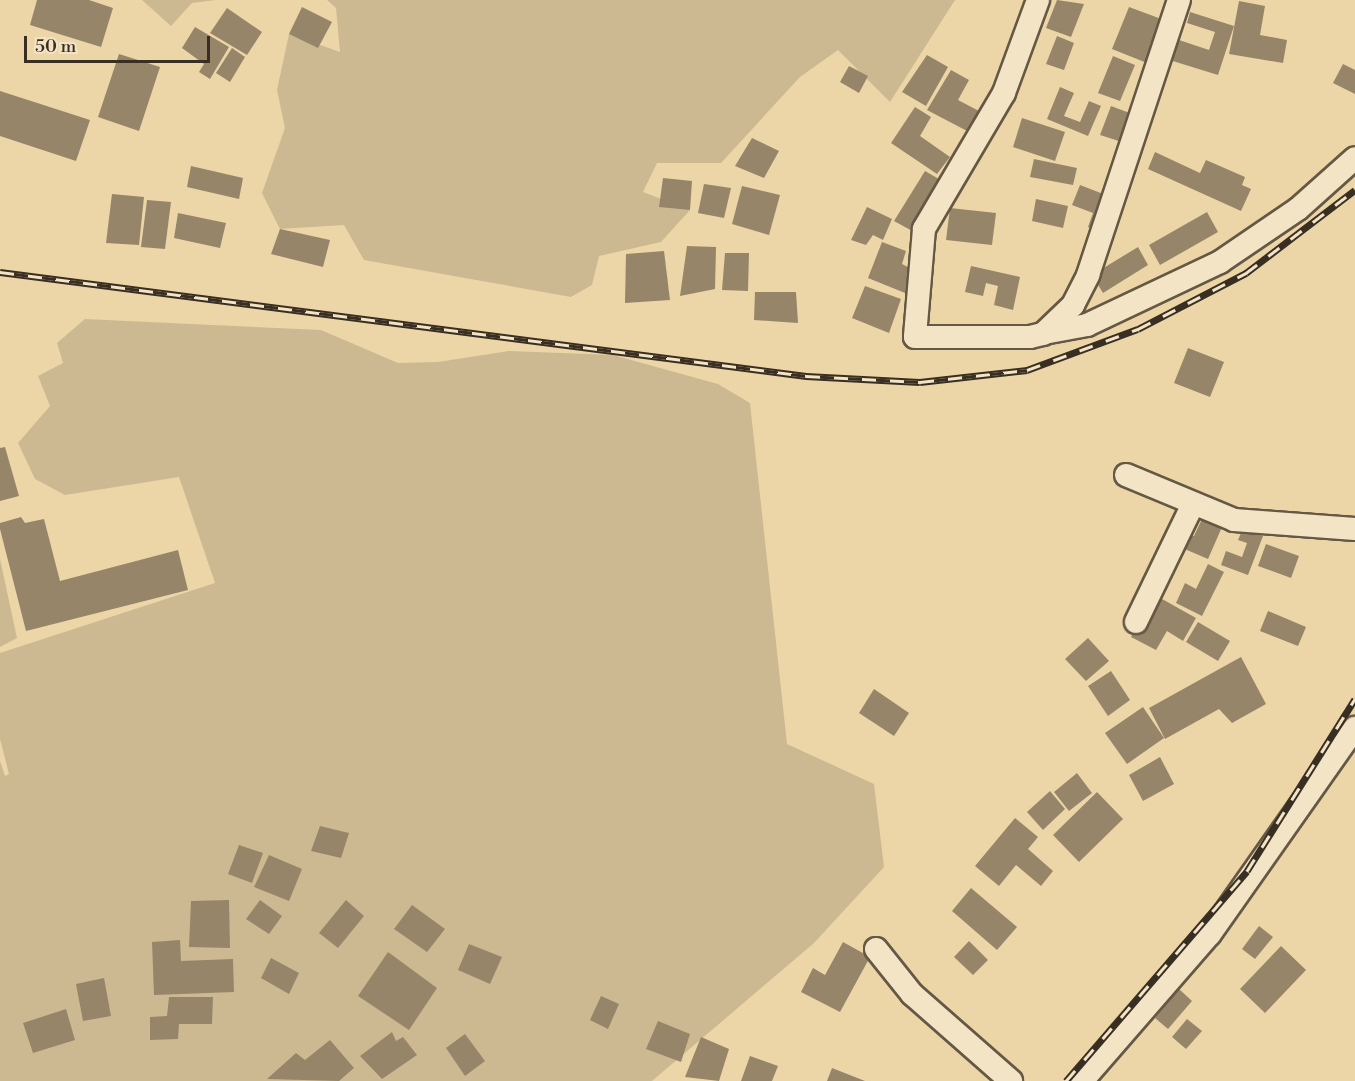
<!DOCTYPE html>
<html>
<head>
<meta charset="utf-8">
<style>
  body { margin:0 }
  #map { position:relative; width:1355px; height:1081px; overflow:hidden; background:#ecd6a8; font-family:"Libre Bodoni",serif }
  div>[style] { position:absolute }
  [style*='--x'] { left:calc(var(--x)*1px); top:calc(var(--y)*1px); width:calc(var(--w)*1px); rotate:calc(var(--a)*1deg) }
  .green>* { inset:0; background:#cdb991 }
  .building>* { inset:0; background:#968568 }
  .roads { filter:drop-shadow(2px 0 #655844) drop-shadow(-2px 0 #655844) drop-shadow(0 2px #655844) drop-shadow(0 -2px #655844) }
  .street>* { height:22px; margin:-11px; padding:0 11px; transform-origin:11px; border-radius:11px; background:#f3e4c6 }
  .rail>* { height:7px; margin-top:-3.5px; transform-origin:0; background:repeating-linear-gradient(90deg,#f3e4c6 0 14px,#382e22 0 28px); box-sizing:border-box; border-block:2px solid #382e22 }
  span { translate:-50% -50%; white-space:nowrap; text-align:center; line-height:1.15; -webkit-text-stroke:6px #f3e4c6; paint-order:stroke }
  .scale { position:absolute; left:24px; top:36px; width:186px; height:27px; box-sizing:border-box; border:3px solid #382e22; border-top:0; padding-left:8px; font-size:18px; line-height:21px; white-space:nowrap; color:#382e22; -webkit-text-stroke:4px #f3e4c6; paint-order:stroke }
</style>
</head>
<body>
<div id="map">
  <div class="green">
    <div style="clip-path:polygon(142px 0,216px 0,192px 3px,171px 26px)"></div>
    <div style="clip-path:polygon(327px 0,955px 0,890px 102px,838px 50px,800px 77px,721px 163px,657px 163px,643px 192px,690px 210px,661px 242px,599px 256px,592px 285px,571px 297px,364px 260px,344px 225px,280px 229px,262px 193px,285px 128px,277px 90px,289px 34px,340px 52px,336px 8px)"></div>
    <div style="clip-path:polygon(85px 319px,321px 330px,398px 363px,438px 362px,509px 351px,613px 355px,718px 384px,750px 403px,787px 744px,874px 784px,884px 867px,814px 943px,652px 1081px,0 1081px,0 761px,5px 776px,9px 774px,0 739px,0 653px,215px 583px,179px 477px,65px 495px,35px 479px,18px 443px,50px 406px,38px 376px,63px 363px,57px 343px)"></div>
    <div style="clip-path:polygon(0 559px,17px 638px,0 647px)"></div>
  </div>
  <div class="building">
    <div style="clip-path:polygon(37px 0,89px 0,113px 8px,101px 47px,30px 25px)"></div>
    <div style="clip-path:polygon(1057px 0,1084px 4px,1071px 37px,1046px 28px)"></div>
    <div style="clip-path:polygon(1239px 1px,1265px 6px,1260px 35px,1287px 40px,1283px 63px,1229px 54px)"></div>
    <div style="clip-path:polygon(302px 7px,332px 22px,318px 48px,289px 34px)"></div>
    <div style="clip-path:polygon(1129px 7px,1164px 20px,1147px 63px,1112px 49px)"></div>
    <div style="clip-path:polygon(227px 8px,262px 32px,247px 55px,210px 33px)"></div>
    <div style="clip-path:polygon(1190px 12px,1234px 26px,1218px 75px,1163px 58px,1170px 37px,1209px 50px,1215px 32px,1187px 23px)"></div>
    <div style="clip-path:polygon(195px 27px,229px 47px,210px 79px,199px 72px,204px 64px,182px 48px)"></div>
    <div style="clip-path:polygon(1057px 36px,1074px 43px,1064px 70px,1046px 64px)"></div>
    <div style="clip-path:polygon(232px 48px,245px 57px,230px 82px,216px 73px)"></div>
    <div style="clip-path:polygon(119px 54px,160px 67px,139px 131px,98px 117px)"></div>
    <div style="clip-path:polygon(927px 55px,948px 67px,926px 106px,902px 92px)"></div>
    <div style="clip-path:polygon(1113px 56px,1135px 65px,1120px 101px,1098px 93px)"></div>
    <div style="clip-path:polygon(1343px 64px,1355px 70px,1355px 94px,1333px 83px)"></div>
    <div style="clip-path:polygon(849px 66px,868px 76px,859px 93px,840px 82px)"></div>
    <div style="clip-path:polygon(951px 70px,969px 80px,958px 100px,979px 111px,969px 132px,927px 110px)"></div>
    <div style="clip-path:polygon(1060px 87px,1074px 93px,1064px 116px,1080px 122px,1089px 101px,1101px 106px,1088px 136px,1047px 119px)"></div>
    <div style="clip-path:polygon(0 91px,90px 120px,76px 161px,0 136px)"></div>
    <div style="clip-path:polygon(1111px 106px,1135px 115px,1125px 143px,1100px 135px)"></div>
    <div style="clip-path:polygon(915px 107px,931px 117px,920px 136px,950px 157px,937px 174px,891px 143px)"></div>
    <div style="clip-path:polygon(1022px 118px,1065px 132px,1055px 161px,1013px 147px)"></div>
    <div style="clip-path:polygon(752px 138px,779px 151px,764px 178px,735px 166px)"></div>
    <div style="clip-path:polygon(1155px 152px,1200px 173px,1206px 160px,1245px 177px,1242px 185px,1251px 189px,1241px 211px,1148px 169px)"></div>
    <div style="clip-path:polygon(1034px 159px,1077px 168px,1073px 185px,1030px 177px)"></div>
    <div style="clip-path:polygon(191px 166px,243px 178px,239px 199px,187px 187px)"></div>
    <div style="clip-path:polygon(925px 171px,944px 182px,916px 233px,894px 221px)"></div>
    <div style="clip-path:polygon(663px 178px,692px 181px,690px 210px,659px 207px)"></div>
    <div style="clip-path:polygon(704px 184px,731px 188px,724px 218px,698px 213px)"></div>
    <div style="clip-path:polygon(1080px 185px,1111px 197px,1098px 231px,1088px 227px,1093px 213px,1072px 205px)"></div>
    <div style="clip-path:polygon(742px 186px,780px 195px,769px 235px,732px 224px)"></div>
    <div style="clip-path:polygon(112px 194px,144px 197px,139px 245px,106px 243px)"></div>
    <div style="clip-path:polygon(1036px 199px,1068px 206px,1063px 228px,1032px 221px)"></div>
    <div style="clip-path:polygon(147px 200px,171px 202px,165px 249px,141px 247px)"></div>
    <div style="clip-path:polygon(867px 207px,892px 219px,883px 240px,873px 235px,866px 245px,851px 240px)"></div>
    <div style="clip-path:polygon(950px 208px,996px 213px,992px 245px,946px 240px)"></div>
    <div style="clip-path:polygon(1207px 212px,1218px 232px,1160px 265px,1149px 245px)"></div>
    <div style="clip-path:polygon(178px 213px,226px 223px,220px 248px,174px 238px)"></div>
    <div style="clip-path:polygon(280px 229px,330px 240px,323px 267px,271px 254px)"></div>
    <div style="clip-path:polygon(882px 242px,906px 251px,902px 264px,917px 272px,910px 295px,868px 278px)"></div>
    <div style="clip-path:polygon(687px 246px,716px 247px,715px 289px,680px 296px)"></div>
    <div style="clip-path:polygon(1138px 247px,1148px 265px,1103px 293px,1092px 275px)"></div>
    <div style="clip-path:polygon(664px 251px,670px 300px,625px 303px,626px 254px)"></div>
    <div style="clip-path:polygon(725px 253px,749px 253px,748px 291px,722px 290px)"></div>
    <div style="clip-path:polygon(971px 266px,1020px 277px,1013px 310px,994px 305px,998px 286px,986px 283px,983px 296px,965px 292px)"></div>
    <div style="clip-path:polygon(865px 286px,901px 299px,889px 333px,852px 318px)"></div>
    <div style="clip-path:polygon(755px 292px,796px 292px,798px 323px,754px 320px)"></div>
    <div style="clip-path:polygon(1188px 348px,1224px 362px,1210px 397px,1174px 383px)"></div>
    <div style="clip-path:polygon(5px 447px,19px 496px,0 501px,0 448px)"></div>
    <div style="clip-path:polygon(21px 517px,25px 523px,44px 519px,60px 581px,178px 550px,188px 590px,26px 631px,0 529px,0 523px)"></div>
    <div style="clip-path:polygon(1202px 519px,1222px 527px,1208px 559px,1180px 547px,1185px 536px,1194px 536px)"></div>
    <div style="clip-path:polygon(1243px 528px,1263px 536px,1248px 575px,1221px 565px,1226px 551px,1242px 557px,1247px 543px,1238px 540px)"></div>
    <div style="clip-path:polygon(1266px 544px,1299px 556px,1291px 578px,1258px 566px)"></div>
    <div style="clip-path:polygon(1208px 564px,1224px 572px,1202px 616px,1176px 603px,1185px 583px,1196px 589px)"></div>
    <div style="clip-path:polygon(1155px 595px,1196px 618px,1183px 641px,1167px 631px,1156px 650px,1131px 637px)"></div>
    <div style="clip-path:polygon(1268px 611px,1306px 627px,1298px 646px,1260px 631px)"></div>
    <div style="clip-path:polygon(1198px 622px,1230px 641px,1218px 661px,1186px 642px)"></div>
    <div style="clip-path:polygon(1088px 638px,1109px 661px,1086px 681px,1065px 659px)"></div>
    <div style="clip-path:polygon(1241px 657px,1266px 704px,1232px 723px,1219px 709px,1165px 739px,1149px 708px)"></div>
    <div style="clip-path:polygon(1111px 671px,1130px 700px,1108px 716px,1088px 686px)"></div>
    <div style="clip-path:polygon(874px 689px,909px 713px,894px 736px,859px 713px)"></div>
    <div style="clip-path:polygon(1143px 707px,1164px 738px,1127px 764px,1105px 733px)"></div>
    <div style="clip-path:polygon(1160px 757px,1174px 784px,1143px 801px,1129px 775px)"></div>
    <div style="clip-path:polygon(1077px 773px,1092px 793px,1069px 811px,1054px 792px)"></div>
    <div style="clip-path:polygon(1050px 791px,1065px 809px,1043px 830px,1027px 812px)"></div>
    <div style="clip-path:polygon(1097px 792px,1123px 819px,1079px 862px,1053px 835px)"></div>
    <div style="clip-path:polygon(1015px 818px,1038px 837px,1028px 849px,1053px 871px,1041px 886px,1016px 865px,999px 886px,975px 866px)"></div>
    <div style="clip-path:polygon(320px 826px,349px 833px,341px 858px,311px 851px)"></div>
    <div style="clip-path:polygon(239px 845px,263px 853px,252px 883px,228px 874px)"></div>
    <div style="clip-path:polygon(269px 855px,302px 869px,289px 901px,254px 887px)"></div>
    <div style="clip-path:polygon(971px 888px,1017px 927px,997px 950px,952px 911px)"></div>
    <div style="clip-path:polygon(229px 900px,230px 948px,189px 947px,191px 901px)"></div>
    <div style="clip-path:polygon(260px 900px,282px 916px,269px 934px,246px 919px)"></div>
    <div style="clip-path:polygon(346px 900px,364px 916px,338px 948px,319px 933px)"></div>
    <div style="clip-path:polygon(412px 905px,445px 929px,427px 952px,394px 929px)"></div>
    <div style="clip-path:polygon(1259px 926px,1273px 937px,1255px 959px,1242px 949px)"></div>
    <div style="clip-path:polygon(180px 940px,181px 961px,233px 959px,234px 992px,154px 995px,152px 942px)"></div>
    <div style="clip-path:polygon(969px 941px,988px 960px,973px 975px,954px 957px)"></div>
    <div style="clip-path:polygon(843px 942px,870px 957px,840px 1012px,801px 992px,813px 968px,825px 975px)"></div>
    <div style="clip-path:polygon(469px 944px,502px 957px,490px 984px,458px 970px)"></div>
    <div style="clip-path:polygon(1281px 946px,1306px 970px,1265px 1013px,1240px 989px)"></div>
    <div style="clip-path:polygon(388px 952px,437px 988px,409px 1030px,358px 996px)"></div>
    <div style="clip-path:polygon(271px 958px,299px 973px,289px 994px,261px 978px)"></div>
    <div style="clip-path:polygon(104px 978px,111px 1016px,83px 1021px,76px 984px)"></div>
    <div style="clip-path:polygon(1179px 989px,1192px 1001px,1168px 1029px,1155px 1018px)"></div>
    <div style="clip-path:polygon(601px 996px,619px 1004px,608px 1029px,590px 1020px)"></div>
    <div style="clip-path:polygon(169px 997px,213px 997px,212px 1024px,179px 1024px,178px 1039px,150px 1040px,150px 1017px,167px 1016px)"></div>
    <div style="clip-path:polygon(66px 1009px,75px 1040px,33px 1053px,23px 1023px)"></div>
    <div style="clip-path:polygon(1187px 1019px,1202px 1031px,1186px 1049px,1172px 1037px)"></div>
    <div style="clip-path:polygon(658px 1021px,690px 1034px,681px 1062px,646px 1049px)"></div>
    <div style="clip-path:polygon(392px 1032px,396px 1041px,403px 1037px,417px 1055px,382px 1079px,360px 1056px)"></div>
    <div style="clip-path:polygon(465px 1034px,485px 1061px,465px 1076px,446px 1048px)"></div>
    <div style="clip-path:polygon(701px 1037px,729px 1049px,719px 1081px,685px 1077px)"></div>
    <div style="clip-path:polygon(330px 1040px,354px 1068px,339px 1081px,267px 1079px,296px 1053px,305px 1060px)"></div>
    <div style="clip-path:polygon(750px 1056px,778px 1066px,772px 1081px,741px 1081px)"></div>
    <div style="clip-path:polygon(832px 1068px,865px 1081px,827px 1081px)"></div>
  </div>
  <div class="roads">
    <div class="street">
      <div style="--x:1038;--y:0;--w:99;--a:110.1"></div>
      <div style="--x:1004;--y:93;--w:158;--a:120.5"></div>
      <div style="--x:924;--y:229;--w:108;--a:94.8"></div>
      <div style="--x:915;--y:337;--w:115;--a:0"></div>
      <div style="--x:1030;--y:337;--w:13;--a:-13"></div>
      <div style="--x:1043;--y:334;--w:42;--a:-44"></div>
      <div style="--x:1073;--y:305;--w:34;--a:-63"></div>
      <div style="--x:1088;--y:275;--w:290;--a:-71.7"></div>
      <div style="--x:1044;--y:333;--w:44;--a:-10.5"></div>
      <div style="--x:1087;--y:325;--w:147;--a:-25.3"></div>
      <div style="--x:1220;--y:262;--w:94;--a:-34.2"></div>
      <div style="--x:1298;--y:209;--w:76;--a:-41.8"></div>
      <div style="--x:1126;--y:475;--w:117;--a:22.6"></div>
      <div style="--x:1234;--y:520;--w:121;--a:4.3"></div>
      <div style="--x:1136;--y:622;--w:131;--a:-64.2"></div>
      <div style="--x:876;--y:949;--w:58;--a:51.3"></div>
      <div style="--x:912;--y:994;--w:132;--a:41.3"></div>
      <div style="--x:1082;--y:1081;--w:195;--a:-49"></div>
      <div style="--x:1210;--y:934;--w:252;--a:-54.9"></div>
    </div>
  </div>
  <div class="rail">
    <div style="--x:0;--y:272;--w:813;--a:7.35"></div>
    <div style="--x:806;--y:376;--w:114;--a:3"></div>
    <div style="--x:920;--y:382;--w:108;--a:-6.4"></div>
    <div style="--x:1027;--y:370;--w:118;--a:-20.3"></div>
    <div style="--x:1138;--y:329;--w:122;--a:-27.4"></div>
    <div style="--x:1246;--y:273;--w:137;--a:-37.3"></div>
    <div style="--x:1066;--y:1081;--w:277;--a:-49.2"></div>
    <div style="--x:1247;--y:871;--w:203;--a:-57.9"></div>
  </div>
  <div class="scale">50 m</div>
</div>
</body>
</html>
